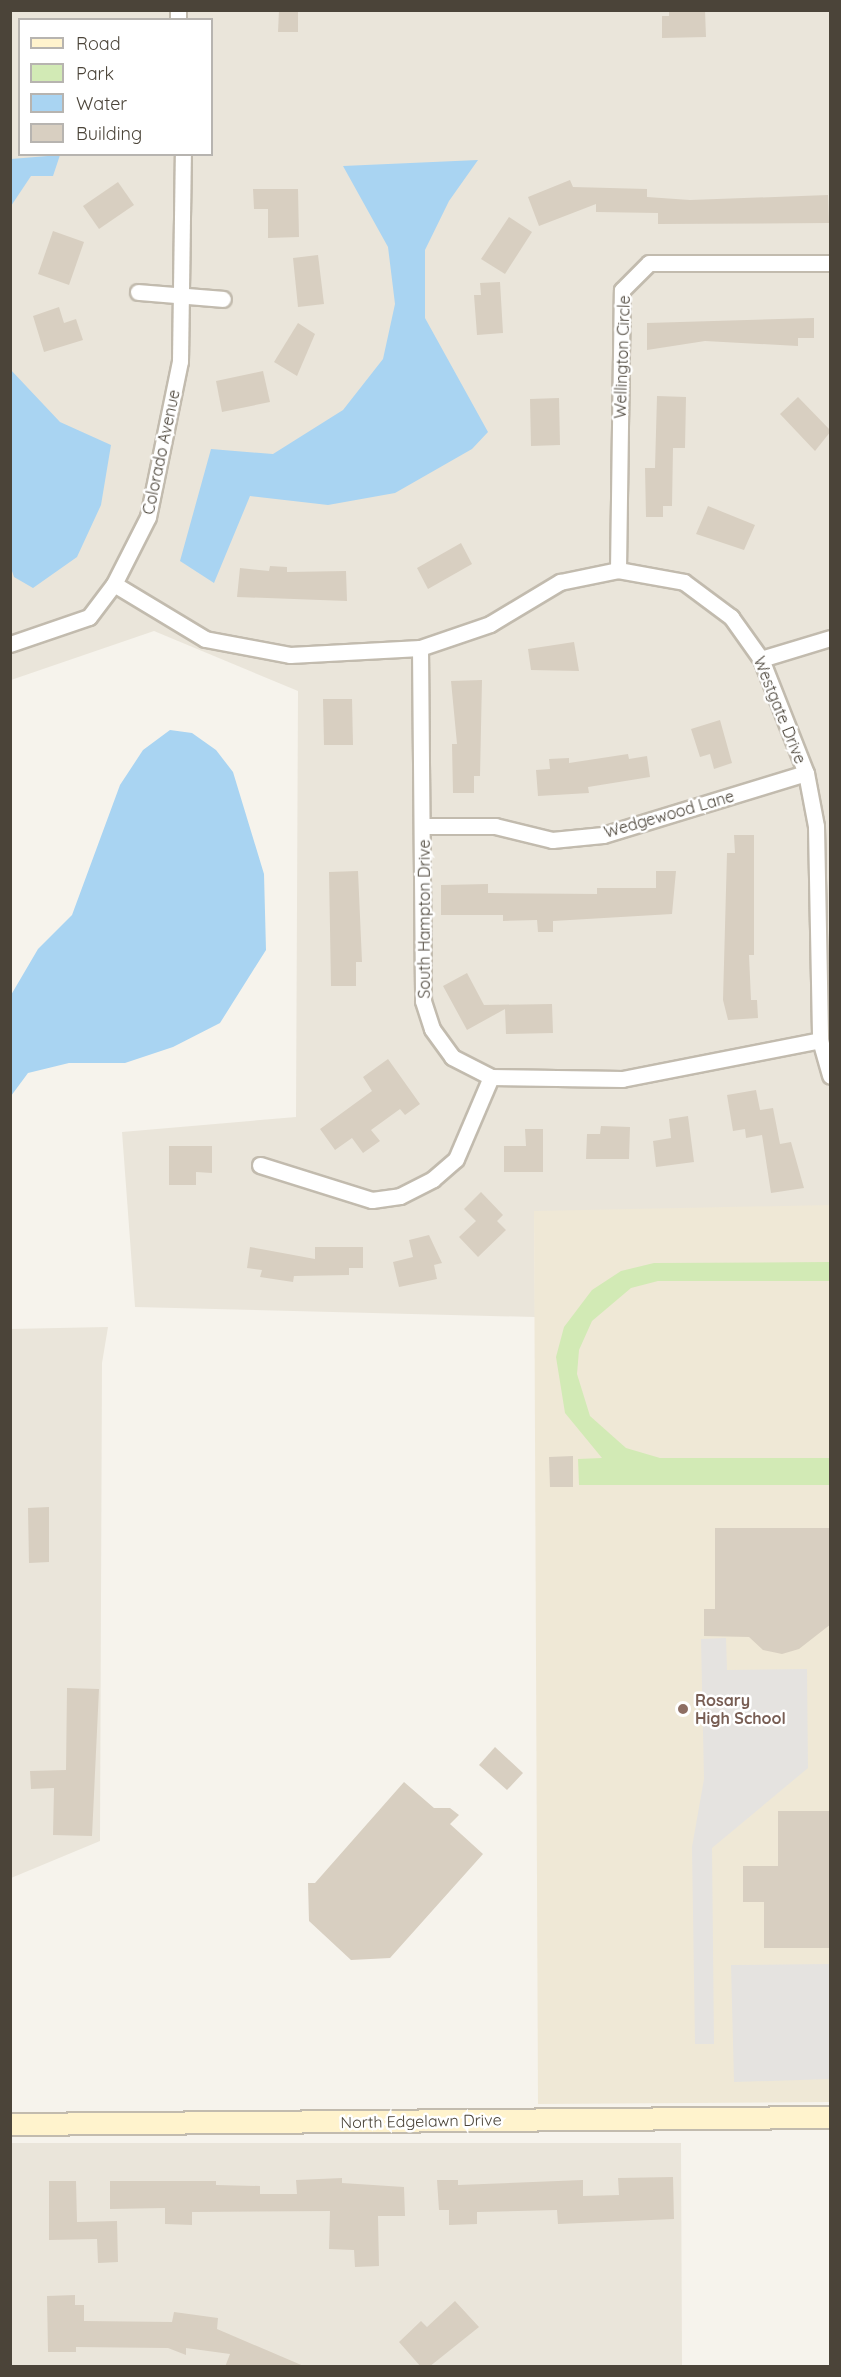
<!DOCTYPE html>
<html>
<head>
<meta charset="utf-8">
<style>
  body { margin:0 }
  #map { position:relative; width:841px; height:2377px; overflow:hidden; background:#f6f3ec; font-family:Quicksand,sans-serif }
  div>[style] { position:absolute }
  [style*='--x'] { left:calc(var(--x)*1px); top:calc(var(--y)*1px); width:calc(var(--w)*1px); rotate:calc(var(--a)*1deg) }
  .residential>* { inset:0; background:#eae5da }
  .education>* { inset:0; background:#efe8d6 }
  .green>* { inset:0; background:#d2eab5 }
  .parking>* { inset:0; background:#e5e3e0 }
  .water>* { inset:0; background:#a9d4f2 }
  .building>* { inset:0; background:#d8cfc1 }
  .roads { filter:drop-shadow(2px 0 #c2bbae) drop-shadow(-2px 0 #c2bbae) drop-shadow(0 2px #c2bbae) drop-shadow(0 -2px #c2bbae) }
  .street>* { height:15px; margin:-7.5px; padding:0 7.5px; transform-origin:7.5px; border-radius:7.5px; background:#fff }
  .secondary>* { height:21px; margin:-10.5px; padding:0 10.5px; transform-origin:10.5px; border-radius:10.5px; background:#fff3cd }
  .dots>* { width:16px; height:16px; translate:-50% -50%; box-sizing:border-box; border:3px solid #fff; border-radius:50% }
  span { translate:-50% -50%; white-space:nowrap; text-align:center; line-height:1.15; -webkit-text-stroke:5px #fff; paint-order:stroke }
  .street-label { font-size:16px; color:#4b4439 }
  .education-label { font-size:16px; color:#785e54; font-weight:700 }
  .left { translate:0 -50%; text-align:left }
  .frame { position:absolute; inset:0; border:12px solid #4b4439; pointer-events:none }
  .legend { position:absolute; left:18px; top:18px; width:195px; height:138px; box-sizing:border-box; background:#fff; border:2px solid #b7b4b0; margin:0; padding:8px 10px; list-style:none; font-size:18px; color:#4b4439 }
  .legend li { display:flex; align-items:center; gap:12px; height:30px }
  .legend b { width:30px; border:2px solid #b7b4b0 }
</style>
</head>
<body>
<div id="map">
  <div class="residential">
    <div style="clip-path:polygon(evenodd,10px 11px,830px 11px,830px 1210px,534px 1212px,535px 1317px,135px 1307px,122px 1132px,296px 1117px,298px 691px,154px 631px,11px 680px,10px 11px,20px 20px,212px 20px,212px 154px,20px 154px,20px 20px)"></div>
    <div style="clip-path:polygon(108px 1327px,102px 1363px,100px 1841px,11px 1878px,10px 1329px)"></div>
    <div style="clip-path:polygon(10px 2143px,681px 2143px,682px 2366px,11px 2366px)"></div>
  </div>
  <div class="education">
    <div style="clip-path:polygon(830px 1205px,830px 2102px,538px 2104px,534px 1211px)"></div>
  </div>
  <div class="green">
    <div style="clip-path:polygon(830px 1262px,830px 1281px,658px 1281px,631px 1288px,592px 1321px,579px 1350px,577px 1374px,590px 1416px,626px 1448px,660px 1458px,830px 1458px,830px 1485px,579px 1485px,578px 1459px,602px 1458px,565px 1413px,556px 1357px,564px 1327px,592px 1290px,621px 1271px,654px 1263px)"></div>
  </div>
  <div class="parking">
    <div style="clip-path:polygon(726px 1638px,727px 1670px,807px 1669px,808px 1768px,712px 1848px,714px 2044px,695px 2044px,692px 1847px,704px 1779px,701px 1639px)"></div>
    <div style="clip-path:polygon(830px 1964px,830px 2079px,734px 2082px,731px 1965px)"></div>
  </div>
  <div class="water">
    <div style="clip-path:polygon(60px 155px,53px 176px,31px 176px,11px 206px,11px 159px)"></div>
    <div style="clip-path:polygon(478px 160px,449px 201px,425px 250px,425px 318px,488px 432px,472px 449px,395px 493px,328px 505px,250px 496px,214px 583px,180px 561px,211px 449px,273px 454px,343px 410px,383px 359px,395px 304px,388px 247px,343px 166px)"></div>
    <div style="clip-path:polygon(10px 369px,60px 422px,111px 445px,101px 505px,77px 557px,33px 588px,14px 577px,11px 568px)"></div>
    <div style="clip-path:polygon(170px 730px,192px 733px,216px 750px,233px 772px,264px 874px,266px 950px,220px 1023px,173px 1047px,125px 1063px,69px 1063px,28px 1073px,11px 1096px,11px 995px,38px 949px,72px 915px,120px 785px,143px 750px)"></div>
  </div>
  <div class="building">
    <div style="clip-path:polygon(279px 10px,298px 10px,298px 32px,278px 32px)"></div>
    <div style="clip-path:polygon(669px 10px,705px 10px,706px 37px,662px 38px,662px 16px,669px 16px)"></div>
    <div style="clip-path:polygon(570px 180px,573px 187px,647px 189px,647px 197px,690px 200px,828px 195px,829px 223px,658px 224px,658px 213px,596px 212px,596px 204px,539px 226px,528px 197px)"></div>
    <div style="clip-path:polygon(118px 182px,134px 205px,99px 229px,83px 206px)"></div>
    <div style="clip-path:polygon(253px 189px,298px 189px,299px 237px,268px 238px,268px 209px,254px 209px)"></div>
    <div style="clip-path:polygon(509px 217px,532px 232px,505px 274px,481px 259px)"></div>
    <div style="clip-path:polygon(53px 231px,84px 242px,69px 285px,38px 274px)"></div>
    <div style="clip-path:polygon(318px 255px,324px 304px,298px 307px,293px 258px)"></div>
    <div style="clip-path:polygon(500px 282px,503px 333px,477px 335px,474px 295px,481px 295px,480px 283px)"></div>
    <div style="clip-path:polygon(59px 307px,64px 323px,76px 319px,83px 340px,44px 352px,33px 316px)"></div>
    <div style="clip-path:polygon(814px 318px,814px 338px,798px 338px,798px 346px,705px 341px,647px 350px,647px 323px)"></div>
    <div style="clip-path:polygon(298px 323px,315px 334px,297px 376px,274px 362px)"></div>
    <div style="clip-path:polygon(263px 371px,270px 402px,222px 412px,216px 381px)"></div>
    <div style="clip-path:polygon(657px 396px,686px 397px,685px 448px,673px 448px,672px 506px,663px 506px,663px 517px,646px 517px,645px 468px,655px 468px)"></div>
    <div style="clip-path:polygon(798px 397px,831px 431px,815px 451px,780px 414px)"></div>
    <div style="clip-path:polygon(559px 398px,560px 445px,531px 446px,530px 399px)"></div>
    <div style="clip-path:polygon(708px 506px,755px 525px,744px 550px,696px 534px)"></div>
    <div style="clip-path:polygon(461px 543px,472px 564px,428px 589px,417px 568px)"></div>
    <div style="clip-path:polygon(270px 566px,287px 567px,287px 572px,346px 571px,347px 601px,237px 597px,240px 568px,269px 571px)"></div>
    <div style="clip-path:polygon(574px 642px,579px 671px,531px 670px,528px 649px)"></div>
    <div style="clip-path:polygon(482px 680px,480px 776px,474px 776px,474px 793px,453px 793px,452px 744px,457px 744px,451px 681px)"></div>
    <div style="clip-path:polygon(323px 699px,352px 699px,353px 745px,324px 745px)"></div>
    <div style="clip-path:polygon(720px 720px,732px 763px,714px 769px,710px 754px,700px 757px,691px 729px)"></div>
    <div style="clip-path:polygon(628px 754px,629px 759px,647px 756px,650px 777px,588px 787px,589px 793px,538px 796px,536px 770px,550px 769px,549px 759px,569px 758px,569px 763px)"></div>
    <div style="clip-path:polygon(734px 835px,754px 835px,754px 955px,749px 955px,751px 1000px,757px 1000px,758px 1018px,728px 1020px,723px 1000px,727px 853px,735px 853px)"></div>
    <div style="clip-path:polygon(358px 871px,362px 962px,356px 962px,356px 986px,331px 986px,329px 872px)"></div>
    <div style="clip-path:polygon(656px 871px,676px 871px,672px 914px,553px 921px,553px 932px,538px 932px,537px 920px,503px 921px,503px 915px,441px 915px,441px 885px,488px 884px,488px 893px,597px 894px,597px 888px,656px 888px)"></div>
    <div style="clip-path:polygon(467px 973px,484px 1005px,552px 1004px,553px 1033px,506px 1034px,505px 1009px,467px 1030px,443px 986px)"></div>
    <div style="clip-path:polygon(388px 1059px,420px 1104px,405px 1115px,400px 1109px,371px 1130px,380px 1141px,363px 1153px,352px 1138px,335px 1150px,320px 1129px,372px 1091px,363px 1077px)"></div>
    <div style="clip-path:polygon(756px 1090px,760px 1110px,773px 1108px,780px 1144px,791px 1142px,804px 1188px,771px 1193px,762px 1135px,746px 1138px,745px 1129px,733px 1131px,727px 1095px)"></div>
    <div style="clip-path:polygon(688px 1116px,694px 1162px,656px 1167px,653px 1141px,671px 1138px,669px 1119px)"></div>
    <div style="clip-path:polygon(601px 1126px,630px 1127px,629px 1159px,586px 1159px,587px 1134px,600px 1134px)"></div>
    <div style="clip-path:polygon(525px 1129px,543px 1129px,543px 1172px,504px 1172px,504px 1146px,526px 1146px)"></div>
    <div style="clip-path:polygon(169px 1146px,212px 1146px,212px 1173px,196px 1172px,196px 1185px,169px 1185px)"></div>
    <div style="clip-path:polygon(481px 1192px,503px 1215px,497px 1221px,506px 1230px,478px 1257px,459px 1237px,476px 1221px,464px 1209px)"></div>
    <div style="clip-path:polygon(429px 1235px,442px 1263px,434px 1265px,437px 1279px,399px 1287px,393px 1262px,413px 1257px,409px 1240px)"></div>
    <div style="clip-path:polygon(250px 1247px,315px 1259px,315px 1247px,363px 1247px,363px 1268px,349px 1268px,349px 1275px,294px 1276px,293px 1282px,260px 1277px,262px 1270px,247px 1268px)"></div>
    <div style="clip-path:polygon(573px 1456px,573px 1487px,550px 1487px,549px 1457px)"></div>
    <div style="clip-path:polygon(49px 1507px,49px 1562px,29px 1563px,28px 1508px)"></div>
    <div style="clip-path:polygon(715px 1528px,831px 1528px,831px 1624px,799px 1649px,782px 1654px,763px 1650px,749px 1637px,704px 1636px,704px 1609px,715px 1609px)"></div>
    <div style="clip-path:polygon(67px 1688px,99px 1689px,92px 1836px,53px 1835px,54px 1788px,31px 1789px,30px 1771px,66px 1770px)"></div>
    <div style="clip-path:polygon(495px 1747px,523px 1773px,507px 1790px,479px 1765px)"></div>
    <div style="clip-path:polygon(404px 1782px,434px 1808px,450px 1808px,459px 1815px,450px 1824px,483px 1854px,390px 1958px,351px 1960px,309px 1921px,308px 1883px,315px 1883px)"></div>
    <div style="clip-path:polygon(778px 1811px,831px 1811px,831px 1948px,764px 1948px,764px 1902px,743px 1902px,743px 1866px,778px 1866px)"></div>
    <div style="clip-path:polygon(673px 2177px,674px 2219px,558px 2224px,557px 2210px,477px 2212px,477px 2224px,449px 2225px,449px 2210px,439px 2210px,437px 2180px,458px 2180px,458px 2185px,583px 2180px,583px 2196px,619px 2195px,618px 2178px)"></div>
    <div style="clip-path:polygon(342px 2178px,342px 2183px,404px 2187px,405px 2216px,378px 2216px,379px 2266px,355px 2267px,354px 2250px,329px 2249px,330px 2211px,192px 2212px,192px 2225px,165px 2224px,165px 2208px,110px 2209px,110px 2181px,216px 2181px,216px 2185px,260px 2186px,260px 2194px,297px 2194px,296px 2180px)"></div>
    <div style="clip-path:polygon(49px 2181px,76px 2181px,77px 2222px,117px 2221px,118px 2262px,98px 2263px,97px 2239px,49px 2240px)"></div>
    <div style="clip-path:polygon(75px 2295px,75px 2305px,84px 2305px,84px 2321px,172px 2322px,174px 2312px,218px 2318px,217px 2329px,306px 2367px,225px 2367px,230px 2354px,186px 2348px,186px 2355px,168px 2348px,76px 2347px,76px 2352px,48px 2352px,47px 2296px)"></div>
    <div style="clip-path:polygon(455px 2301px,479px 2327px,429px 2367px,421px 2367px,399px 2342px,421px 2321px,427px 2327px)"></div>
  </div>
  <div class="roads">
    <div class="street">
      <div style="--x:178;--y:10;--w:10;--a:90"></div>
      <div style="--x:138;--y:292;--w:85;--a:4.7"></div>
      <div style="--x:618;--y:570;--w:280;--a:-89.2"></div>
      <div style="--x:622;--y:290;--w:38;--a:-45"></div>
      <div style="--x:649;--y:263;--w:181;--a:0"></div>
      <div style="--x:114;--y:584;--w:106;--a:31.1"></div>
      <div style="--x:205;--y:639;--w:86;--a:10.7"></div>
      <div style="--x:290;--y:655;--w:130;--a:-3.1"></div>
      <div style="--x:420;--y:648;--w:74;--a:-18.9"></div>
      <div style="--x:490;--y:624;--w:82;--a:-31"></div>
      <div style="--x:560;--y:582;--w:59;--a:-11.7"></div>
      <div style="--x:618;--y:570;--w:67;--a:10.3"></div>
      <div style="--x:684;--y:582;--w:59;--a:36.7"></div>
      <div style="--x:731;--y:617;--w:52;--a:54.5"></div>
      <div style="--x:761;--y:659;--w:123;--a:68.5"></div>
      <div style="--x:806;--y:773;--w:54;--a:79.3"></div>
      <div style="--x:816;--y:826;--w:214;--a:88.9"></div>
      <div style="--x:820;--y:1040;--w:37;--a:74"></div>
      <div style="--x:10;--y:644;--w:83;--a:-18.9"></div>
      <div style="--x:89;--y:617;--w:41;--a:-52.9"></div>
      <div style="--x:114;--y:584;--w:75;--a:-63.1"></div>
      <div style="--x:148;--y:517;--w:159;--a:-78.4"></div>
      <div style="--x:180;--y:361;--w:207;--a:-89.2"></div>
      <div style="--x:420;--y:648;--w:353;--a:89.5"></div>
      <div style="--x:423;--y:1001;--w:29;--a:72"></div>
      <div style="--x:432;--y:1029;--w:34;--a:54"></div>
      <div style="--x:452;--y:1057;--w:44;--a:27.1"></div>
      <div style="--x:491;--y:1077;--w:131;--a:0.9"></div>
      <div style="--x:622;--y:1079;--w:202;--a:-11.1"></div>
      <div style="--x:761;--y:659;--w:72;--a:-16.9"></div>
      <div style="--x:423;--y:826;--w:72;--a:0"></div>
      <div style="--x:495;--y:826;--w:59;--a:13.8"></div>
      <div style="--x:552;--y:840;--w:51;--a:-5.6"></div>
      <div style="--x:603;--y:835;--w:212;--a:-17"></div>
      <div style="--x:260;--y:1165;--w:117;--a:17.4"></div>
      <div style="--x:372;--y:1200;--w:28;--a:-8"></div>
      <div style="--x:400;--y:1196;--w:37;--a:-27"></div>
      <div style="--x:433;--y:1179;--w:30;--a:-41"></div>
      <div style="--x:456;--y:1159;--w:89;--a:-66.9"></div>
    </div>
    <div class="secondary">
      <div style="--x:10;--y:2124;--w:820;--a:-0.49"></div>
    </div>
  </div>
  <div class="dots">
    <div style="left:683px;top:1709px;background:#8d6e63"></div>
  </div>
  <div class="street-label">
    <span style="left:622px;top:357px;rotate:-88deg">Wellington Circle</span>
    <span style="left:161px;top:452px;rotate:-78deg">Colorado Avenue</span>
    <span style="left:780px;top:710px;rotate:68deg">Westgate Drive</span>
    <span style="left:669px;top:814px;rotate:-16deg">Wedgewood Lane</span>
    <span style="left:424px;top:919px;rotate:-90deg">South Hampton Drive</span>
    <span style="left:421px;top:2121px;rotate:-1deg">North Edgelawn Drive</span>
  </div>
  <div class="education-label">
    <span class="left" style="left:695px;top:1709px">Rosary<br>High School</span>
  </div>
  <div class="frame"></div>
  <ul class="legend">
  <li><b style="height:8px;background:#fff3cd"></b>Road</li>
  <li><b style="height:16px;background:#d2eab5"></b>Park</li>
  <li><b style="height:16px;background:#a9d4f2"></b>Water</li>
  <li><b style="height:16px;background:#d8cfc1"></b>Building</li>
  </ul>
</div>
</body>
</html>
